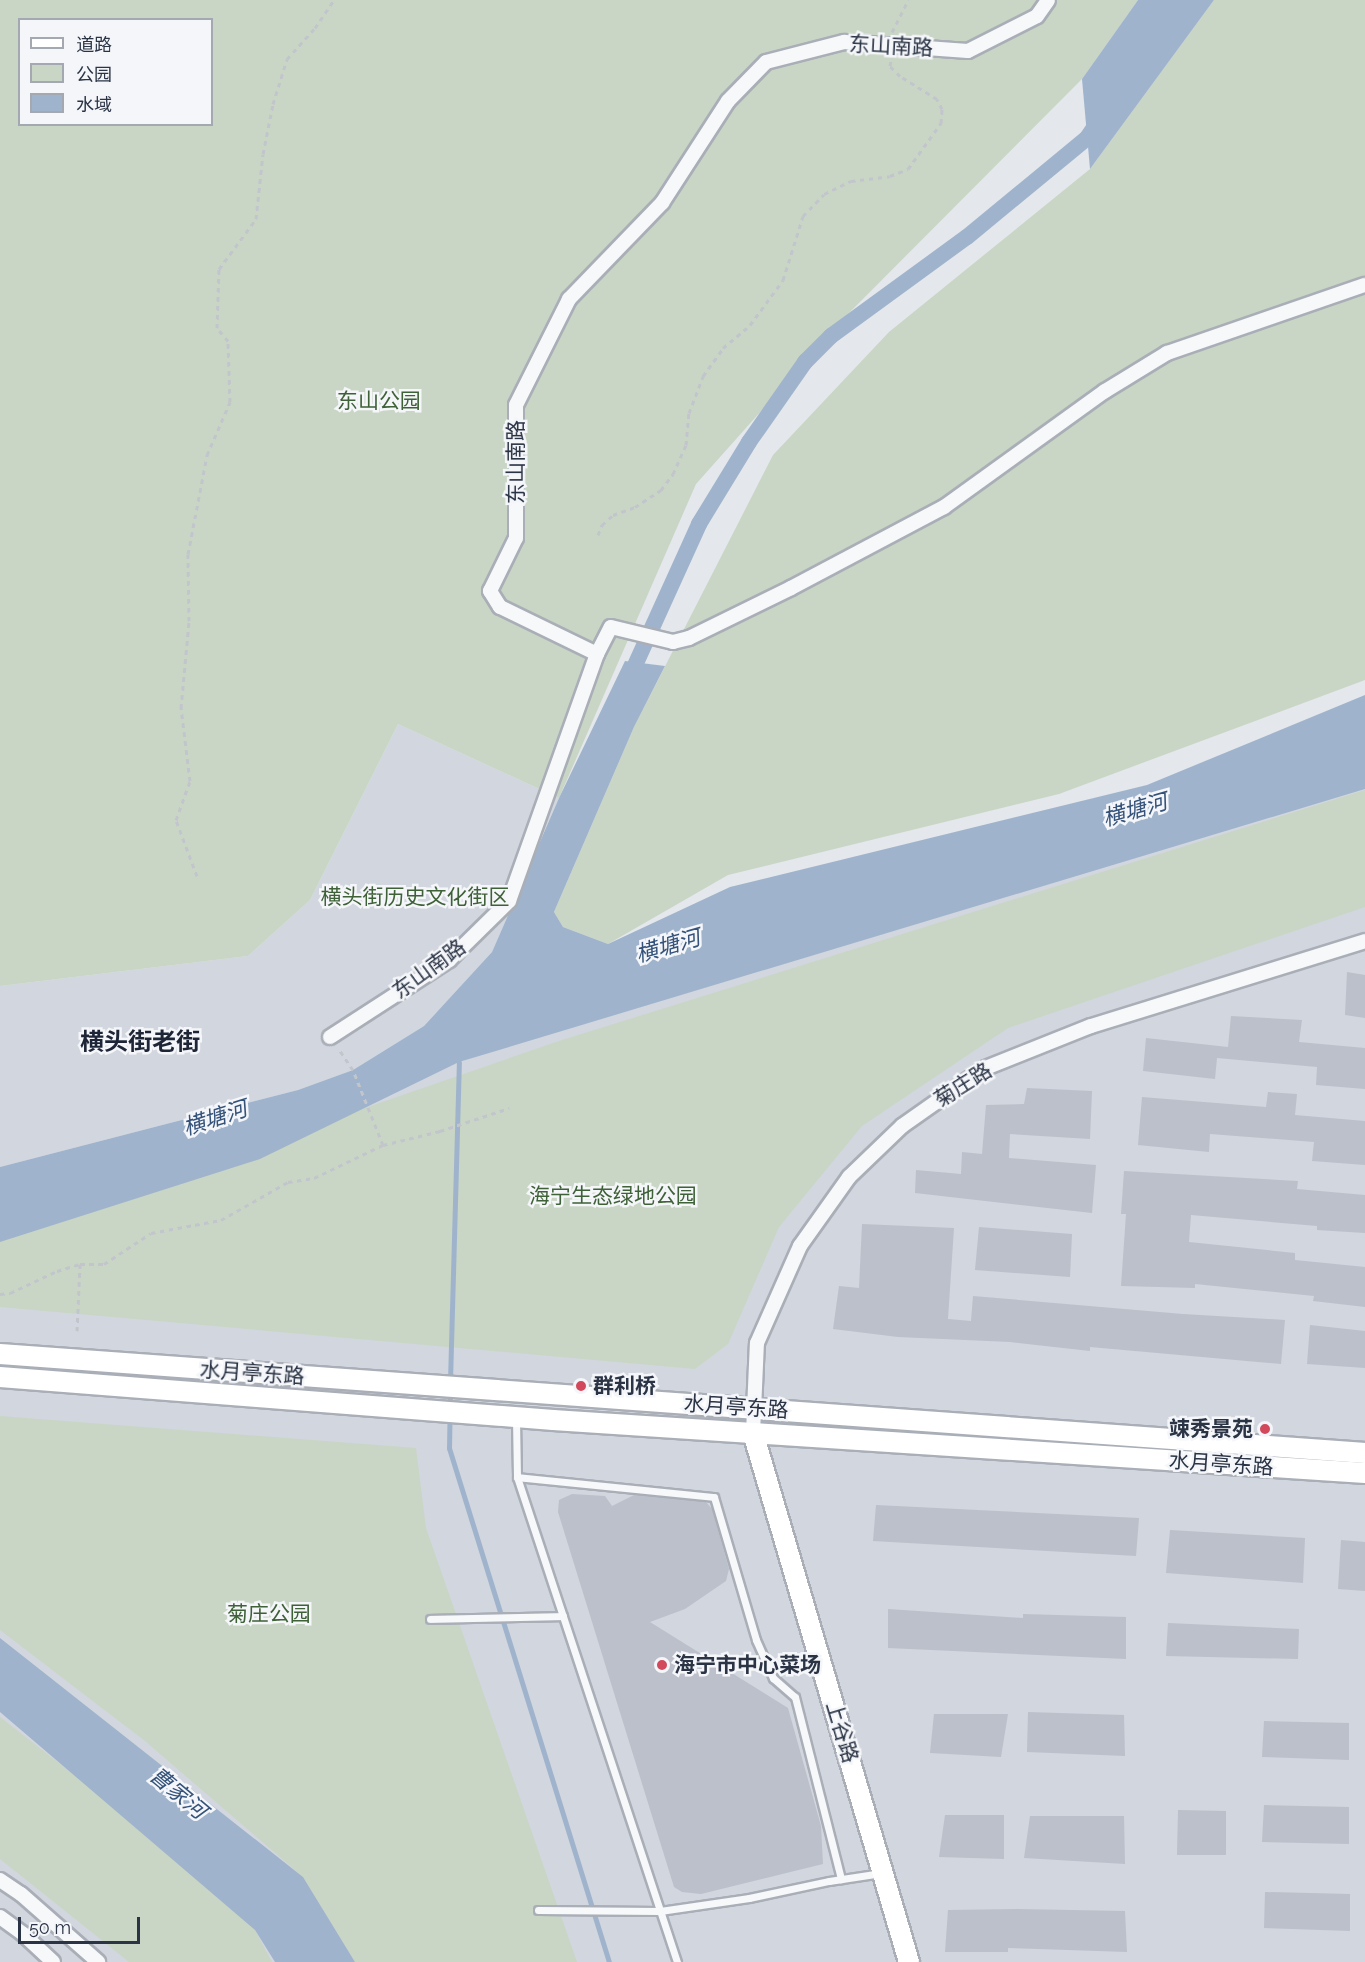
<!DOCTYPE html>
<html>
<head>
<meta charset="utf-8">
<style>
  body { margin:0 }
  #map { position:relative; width:1365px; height:1962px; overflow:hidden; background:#e4e7ec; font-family:Raleway,"Noto Sans SC",sans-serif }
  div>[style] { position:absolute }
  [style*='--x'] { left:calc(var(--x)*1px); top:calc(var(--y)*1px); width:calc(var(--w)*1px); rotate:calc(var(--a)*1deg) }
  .built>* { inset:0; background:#d2d6de }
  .green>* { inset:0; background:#c9d6c5 }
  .water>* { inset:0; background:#9fb4cc }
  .stream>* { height:5px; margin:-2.5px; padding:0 2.5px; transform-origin:2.5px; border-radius:2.5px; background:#9fb4cc }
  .canal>* { height:16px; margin:-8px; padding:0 8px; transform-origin:8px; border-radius:8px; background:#9fb4cc }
  .building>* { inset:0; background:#bbc0ca }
  .path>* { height:3px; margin-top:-1.5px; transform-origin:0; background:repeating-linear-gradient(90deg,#c2c5cb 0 4.5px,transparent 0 9px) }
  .roads { filter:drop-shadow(2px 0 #a9aeb7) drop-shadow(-2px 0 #a9aeb7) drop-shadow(0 2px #a9aeb7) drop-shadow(0 -2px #a9aeb7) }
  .lane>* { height:7px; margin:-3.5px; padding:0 3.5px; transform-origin:3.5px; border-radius:3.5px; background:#f7f8fa }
  .street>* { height:14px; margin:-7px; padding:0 7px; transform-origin:7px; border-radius:7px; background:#f7f8fa }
  .secondary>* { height:20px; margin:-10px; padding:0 10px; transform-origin:10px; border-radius:10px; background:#fff }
  .dots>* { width:16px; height:16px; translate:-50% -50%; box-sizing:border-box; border:3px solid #f4f6f9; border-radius:50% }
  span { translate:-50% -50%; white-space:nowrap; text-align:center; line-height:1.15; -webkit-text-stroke:5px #f4f6f9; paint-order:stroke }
  .street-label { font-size:21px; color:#2b3445 }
  .park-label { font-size:21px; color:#3f6138 }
  .poi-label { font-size:21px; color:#2b3445; font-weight:700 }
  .left { translate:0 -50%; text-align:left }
  .right { translate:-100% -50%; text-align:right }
  .water-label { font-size:22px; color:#34527a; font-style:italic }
  .quarter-label { font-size:24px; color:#1d2536; font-weight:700 }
  .legend { position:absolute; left:18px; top:18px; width:195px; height:108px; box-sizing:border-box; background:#f4f6f9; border:2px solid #a4a8b1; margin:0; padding:8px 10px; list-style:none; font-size:18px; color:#2b3445 }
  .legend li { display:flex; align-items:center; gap:12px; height:30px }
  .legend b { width:30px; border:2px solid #a4a8b1 }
  .scale { position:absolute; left:18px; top:1917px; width:122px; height:27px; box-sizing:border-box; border:3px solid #2b3445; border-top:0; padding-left:8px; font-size:18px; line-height:21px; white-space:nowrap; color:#2b3445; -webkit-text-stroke:4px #f4f6f9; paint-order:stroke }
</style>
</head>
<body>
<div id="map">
  <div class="built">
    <div style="clip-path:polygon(398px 724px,559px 798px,492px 952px,424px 1026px,353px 1070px,298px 1090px,0 1167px,0 986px,248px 956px,310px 900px)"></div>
    <div style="clip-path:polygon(1365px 762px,1365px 1962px,0 1962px,0 1231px,459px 1062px)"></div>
  </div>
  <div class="green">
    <div style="clip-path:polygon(evenodd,0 0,1138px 0,1082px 79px,845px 317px,696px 484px,559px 798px,398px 724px,310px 900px,248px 956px,0 986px,0 0,20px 20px,212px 20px,212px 124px,20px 124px,20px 20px)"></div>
    <div style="clip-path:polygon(1214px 0,1365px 0,1365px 680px,1059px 794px,728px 875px,608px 944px,563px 927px,554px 912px,634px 727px,773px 455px,889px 332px,1090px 169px)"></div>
    <div style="clip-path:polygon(1365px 790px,1365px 907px,1008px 1028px,862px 1126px,779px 1227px,728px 1344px,695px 1369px,0 1307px,0 1234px,559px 1041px)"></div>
    <div style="clip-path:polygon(0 1416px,416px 1448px,426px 1528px,577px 1962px,355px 1962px,303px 1877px,145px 1741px,0 1630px)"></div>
    <div style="clip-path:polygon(0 1717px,155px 1838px,255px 1930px,272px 1962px,129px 1962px,0 1859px)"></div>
  </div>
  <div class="water">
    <div style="clip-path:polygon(1138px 0,1214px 0,1090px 169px,1082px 79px)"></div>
    <div style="clip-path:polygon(625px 661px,665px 666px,634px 727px,554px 912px,563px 927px,608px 944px,730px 887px,1147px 785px,1365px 695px,1365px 789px,459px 1062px,260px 1159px,0 1242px,0 1167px,298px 1090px,353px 1070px,424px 1026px,492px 952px,559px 798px)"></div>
    <div style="clip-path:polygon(0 1638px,303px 1877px,355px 1962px,275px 1962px,255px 1930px,0 1712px)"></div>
  </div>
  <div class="stream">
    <div style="--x:450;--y:1381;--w:319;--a:-88.4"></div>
    <div style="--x:450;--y:1391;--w:57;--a:91"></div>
    <div style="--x:449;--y:1448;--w:538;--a:72.71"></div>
  </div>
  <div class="canal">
    <div style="--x:627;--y:683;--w:175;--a:-65.6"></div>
    <div style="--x:699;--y:524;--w:96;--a:-58.6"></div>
    <div style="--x:749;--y:442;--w:98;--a:-55"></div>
    <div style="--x:805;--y:362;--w:37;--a:-45"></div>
    <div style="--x:831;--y:336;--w:168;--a:-36.1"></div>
    <div style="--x:967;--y:237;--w:156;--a:-39.5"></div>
    <div style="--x:1087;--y:138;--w:22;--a:-56"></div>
  </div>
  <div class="building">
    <div style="clip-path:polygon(1347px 972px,1365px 975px,1365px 1018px,1345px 1015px)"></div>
    <div style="clip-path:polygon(1231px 1016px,1302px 1020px,1299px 1042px,1365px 1048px,1365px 1089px,1316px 1085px,1317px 1067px,1217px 1058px,1215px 1079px,1143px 1071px,1146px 1038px,1228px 1047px)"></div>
    <div style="clip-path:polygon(1027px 1088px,1092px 1091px,1090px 1139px,1010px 1134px,1009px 1158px,1096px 1165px,1092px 1213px,915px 1193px,916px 1170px,961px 1174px,962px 1152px,982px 1154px,986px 1105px,1024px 1104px)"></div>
    <div style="clip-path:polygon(1268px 1092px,1297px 1094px,1295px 1115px,1365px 1121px,1365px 1165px,1312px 1161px,1314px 1142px,1210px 1134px,1209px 1152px,1138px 1145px,1142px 1097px,1266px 1107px)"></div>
    <div style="clip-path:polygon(1124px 1171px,1298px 1181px,1297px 1189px,1365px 1195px,1365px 1233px,1317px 1230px,1317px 1226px,1191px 1215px,1189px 1242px,1295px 1253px,1295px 1260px,1365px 1267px,1365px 1307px,1313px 1301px,1314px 1296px,1195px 1284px,1195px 1288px,1121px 1286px,1126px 1214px,1121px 1214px)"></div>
    <div style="clip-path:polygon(862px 1224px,954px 1228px,948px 1319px,971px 1321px,973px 1296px,1183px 1314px,1285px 1320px,1281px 1364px,1090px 1347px,1090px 1351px,1010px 1342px,898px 1337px,833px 1329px,839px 1286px,859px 1288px)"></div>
    <div style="clip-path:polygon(979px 1227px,1072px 1234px,1070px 1277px,975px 1270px)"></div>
    <div style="clip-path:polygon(1310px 1325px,1365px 1331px,1365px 1368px,1307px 1364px)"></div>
    <div style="clip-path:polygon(572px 1494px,605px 1496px,612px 1506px,634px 1495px,706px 1502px,712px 1509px,729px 1569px,726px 1581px,685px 1609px,650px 1622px,788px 1708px,821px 1826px,823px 1864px,701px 1894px,682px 1892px,674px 1887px,558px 1512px,559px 1500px)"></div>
    <div style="clip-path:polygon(876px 1505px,1139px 1518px,1136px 1556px,873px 1541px)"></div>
    <div style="clip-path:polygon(1170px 1530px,1305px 1538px,1303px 1583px,1166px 1573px)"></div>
    <div style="clip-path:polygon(1341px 1540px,1365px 1542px,1365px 1591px,1338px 1589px)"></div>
    <div style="clip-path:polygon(888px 1609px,1023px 1618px,1023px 1614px,1126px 1617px,1126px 1659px,888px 1648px)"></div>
    <div style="clip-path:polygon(1168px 1623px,1299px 1629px,1298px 1659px,1166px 1656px)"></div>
    <div style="clip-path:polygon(1028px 1712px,1124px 1715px,1125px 1756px,1027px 1752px)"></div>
    <div style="clip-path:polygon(934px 1714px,1008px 1714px,1001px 1757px,930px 1753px)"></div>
    <div style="clip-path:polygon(1264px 1721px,1349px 1723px,1349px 1760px,1262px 1757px)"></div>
    <div style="clip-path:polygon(1264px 1805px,1349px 1807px,1349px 1844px,1262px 1842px)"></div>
    <div style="clip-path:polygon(1178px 1810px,1226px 1811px,1226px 1855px,1177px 1855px)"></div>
    <div style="clip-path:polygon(945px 1815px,1004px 1815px,1004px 1859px,939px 1857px)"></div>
    <div style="clip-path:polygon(1030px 1816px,1124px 1816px,1125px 1864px,1024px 1858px)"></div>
    <div style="clip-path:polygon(1265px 1892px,1350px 1894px,1350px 1931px,1264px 1928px)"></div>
    <div style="clip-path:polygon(1017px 1909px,1125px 1911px,1127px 1952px,1008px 1948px,1008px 1952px,945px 1952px,948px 1910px)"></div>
  </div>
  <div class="path">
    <div style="--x:892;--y:32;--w:36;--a:-63"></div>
    <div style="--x:598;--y:535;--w:11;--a:-68"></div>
    <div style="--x:602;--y:525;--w:15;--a:-42"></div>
    <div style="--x:613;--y:515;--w:23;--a:-20"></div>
    <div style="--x:635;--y:507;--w:31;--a:-33"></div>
    <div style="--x:661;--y:490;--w:20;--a:-53"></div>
    <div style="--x:673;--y:474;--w:32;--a:-66"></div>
    <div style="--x:686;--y:445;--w:32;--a:-85"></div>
    <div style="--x:689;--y:413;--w:40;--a:-69"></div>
    <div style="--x:703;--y:376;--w:34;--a:-54"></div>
    <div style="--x:723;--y:348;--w:35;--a:-40"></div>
    <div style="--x:750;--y:325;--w:56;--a:-53.7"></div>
    <div style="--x:783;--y:280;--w:67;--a:-72.6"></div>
    <div style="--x:803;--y:216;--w:30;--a:-46"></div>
    <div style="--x:824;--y:194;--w:30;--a:-26"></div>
    <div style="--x:851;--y:181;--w:39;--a:-7"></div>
    <div style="--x:890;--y:176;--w:19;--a:-21"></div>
    <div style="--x:908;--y:169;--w:57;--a:-54.3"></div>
    <div style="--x:941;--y:123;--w:14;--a:-86"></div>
    <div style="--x:942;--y:109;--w:11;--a:-117"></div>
    <div style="--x:937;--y:99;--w:44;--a:-148.1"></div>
    <div style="--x:900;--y:76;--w:14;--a:-135"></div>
    <div style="--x:890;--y:66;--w:6;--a:-81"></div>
    <div style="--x:197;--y:876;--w:60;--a:-110.6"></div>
    <div style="--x:176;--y:820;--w:41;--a:-70.3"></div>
    <div style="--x:190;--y:781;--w:74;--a:-97"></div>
    <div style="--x:181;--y:708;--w:87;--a:-84.7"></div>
    <div style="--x:189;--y:621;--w:67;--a:-90.9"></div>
    <div style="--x:188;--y:554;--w:101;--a:-79.1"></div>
    <div style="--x:207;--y:455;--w:58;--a:-66.5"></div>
    <div style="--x:230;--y:402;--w:61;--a:-91.9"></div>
    <div style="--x:228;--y:341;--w:17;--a:-130"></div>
    <div style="--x:217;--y:328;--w:59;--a:-88.1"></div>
    <div style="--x:219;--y:269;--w:62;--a:-53.5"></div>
    <div style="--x:256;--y:219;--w:65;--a:-83.9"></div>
    <div style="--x:263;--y:154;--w:51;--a:-78.7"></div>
    <div style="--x:273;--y:104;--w:47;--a:-72.7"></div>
    <div style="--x:287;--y:59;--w:42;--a:-47.9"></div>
    <div style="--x:315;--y:28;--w:34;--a:-56"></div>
    <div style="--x:383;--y:1145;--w:59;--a:-13.8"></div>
    <div style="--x:440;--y:1131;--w:73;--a:-18.4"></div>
    <div style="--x:0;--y:1294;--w:10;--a:-6"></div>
    <div style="--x:10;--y:1293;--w:52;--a:-25.1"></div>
    <div style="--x:57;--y:1271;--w:24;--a:-17"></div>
    <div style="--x:77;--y:1331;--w:67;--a:-87.4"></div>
    <div style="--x:80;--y:1264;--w:24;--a:0"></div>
    <div style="--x:104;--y:1264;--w:56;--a:-33.4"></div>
    <div style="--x:151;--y:1233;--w:71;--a:-10.5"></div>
    <div style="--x:221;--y:1220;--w:77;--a:-29.6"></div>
    <div style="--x:288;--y:1182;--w:26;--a:-9"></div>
    <div style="--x:314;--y:1178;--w:76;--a:-25.6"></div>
    <div style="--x:383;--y:1145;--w:81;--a:-111.8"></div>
    <div style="--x:353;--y:1070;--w:25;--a:-124"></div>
  </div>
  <div class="roads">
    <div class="lane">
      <div style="--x:516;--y:1419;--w:58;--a:89"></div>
      <div style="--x:517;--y:1477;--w:511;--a:71.74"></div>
      <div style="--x:517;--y:1477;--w:198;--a:5.8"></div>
      <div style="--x:714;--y:1497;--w:149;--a:73.6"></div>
      <div style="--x:756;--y:1640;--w:42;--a:65.9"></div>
      <div style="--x:773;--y:1678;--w:29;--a:41"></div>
      <div style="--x:795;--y:1697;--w:188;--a:75.8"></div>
      <div style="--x:430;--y:1619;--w:133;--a:-1.3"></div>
      <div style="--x:538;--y:1910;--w:122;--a:0.5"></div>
      <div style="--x:660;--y:1911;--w:90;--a:-8.3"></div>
      <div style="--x:749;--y:1898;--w:82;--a:-12"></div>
      <div style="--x:829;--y:1881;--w:53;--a:-8.7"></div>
    </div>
    <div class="street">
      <div style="--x:597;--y:654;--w:30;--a:-63"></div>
      <div style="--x:611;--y:627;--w:64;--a:13.6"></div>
      <div style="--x:673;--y:642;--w:16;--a:-14"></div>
      <div style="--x:689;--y:638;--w:114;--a:-26.1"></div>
      <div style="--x:791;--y:588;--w:173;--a:-27.9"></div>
      <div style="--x:944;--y:507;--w:198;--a:-35.8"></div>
      <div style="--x:1105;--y:391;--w:73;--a:-31.5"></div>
      <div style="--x:1167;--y:353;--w:209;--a:-19"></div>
      <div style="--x:330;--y:1037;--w:142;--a:-32.9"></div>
      <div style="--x:449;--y:960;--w:84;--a:-44.5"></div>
      <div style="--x:509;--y:901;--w:262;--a:-70.4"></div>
      <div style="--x:597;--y:654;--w:108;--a:-154.1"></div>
      <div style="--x:500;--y:607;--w:19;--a:-122"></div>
      <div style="--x:490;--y:591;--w:59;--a:-63.9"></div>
      <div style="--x:516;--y:538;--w:133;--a:-90"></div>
      <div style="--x:516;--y:405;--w:119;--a:-63.4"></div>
      <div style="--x:569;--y:299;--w:134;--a:-45.9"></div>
      <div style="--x:662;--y:203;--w:121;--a:-57.1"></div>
      <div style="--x:728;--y:101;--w:54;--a:-45.7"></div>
      <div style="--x:766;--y:62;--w:81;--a:-14.4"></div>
      <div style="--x:844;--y:42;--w:124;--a:4.2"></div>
      <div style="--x:968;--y:51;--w:77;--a:-26.9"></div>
      <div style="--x:1037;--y:16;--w:19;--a:-55"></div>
      <div style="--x:753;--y:1433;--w:90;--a:-87.5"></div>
      <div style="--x:757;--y:1343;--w:106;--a:-66.1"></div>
      <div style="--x:800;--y:1246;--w:85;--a:-54.6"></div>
      <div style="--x:849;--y:1177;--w:74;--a:-43.9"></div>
      <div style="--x:902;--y:1126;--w:99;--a:-35.1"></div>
      <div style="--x:983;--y:1069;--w:116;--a:-21.7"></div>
      <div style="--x:1091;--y:1026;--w:287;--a:-17.2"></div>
      <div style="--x:0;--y:1880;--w:25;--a:34"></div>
      <div style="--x:21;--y:1894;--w:103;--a:41.4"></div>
      <div style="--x:0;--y:1917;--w:29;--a:36"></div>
      <div style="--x:23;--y:1934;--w:41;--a:43"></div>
    </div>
    <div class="secondary">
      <div style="--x:0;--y:1354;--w:1369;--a:4.15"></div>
      <div style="--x:0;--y:1377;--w:555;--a:4.45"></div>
      <div style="--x:553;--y:1420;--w:814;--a:3.73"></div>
      <div style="--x:753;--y:1433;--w:552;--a:73.57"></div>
    </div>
  </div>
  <div class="dots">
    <div style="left:581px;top:1386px;background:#d1495b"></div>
    <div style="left:1265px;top:1429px;background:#d1495b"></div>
    <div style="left:662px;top:1665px;background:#d1495b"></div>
  </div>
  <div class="street-label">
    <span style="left:891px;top:46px;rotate:3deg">东山南路</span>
    <span style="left:516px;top:462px;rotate:-90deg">东山南路</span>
    <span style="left:429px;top:969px;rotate:-36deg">东山南路</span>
    <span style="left:963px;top:1085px;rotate:-32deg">菊庄路</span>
    <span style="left:252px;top:1373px;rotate:4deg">水月亭东路</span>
    <span style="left:736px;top:1407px;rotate:4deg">水月亭东路</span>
    <span style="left:1221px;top:1464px;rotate:4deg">水月亭东路</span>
    <span style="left:842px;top:1732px;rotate:73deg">上谷路</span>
  </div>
  <div class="park-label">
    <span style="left:379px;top:401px">东山公园</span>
    <span style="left:415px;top:897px">横头街历史文化街区</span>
    <span style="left:613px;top:1196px">海宁生态绿地公园</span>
    <span style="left:269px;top:1614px">菊庄公园</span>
  </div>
  <div class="poi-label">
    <span class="left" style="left:593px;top:1386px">群利桥</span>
    <span class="right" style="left:1253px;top:1429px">竦秀景苑</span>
    <span class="left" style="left:674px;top:1665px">海宁市中心菜场</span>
  </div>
  <div class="water-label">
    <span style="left:1135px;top:810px;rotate:-16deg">横塘河</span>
    <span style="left:668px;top:946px;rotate:-16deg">横塘河</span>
    <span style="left:215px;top:1118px;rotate:-18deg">横塘河</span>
    <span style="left:178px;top:1793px;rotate:40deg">曹家河</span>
  </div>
  <div class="quarter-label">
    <span style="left:140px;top:1042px">横头街老街</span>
  </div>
  <ul class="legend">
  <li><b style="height:8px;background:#fff"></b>道路</li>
  <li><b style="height:16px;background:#c9d6c5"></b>公园</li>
  <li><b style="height:16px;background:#9fb4cc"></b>水域</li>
  </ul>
  <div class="scale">50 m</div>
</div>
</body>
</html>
